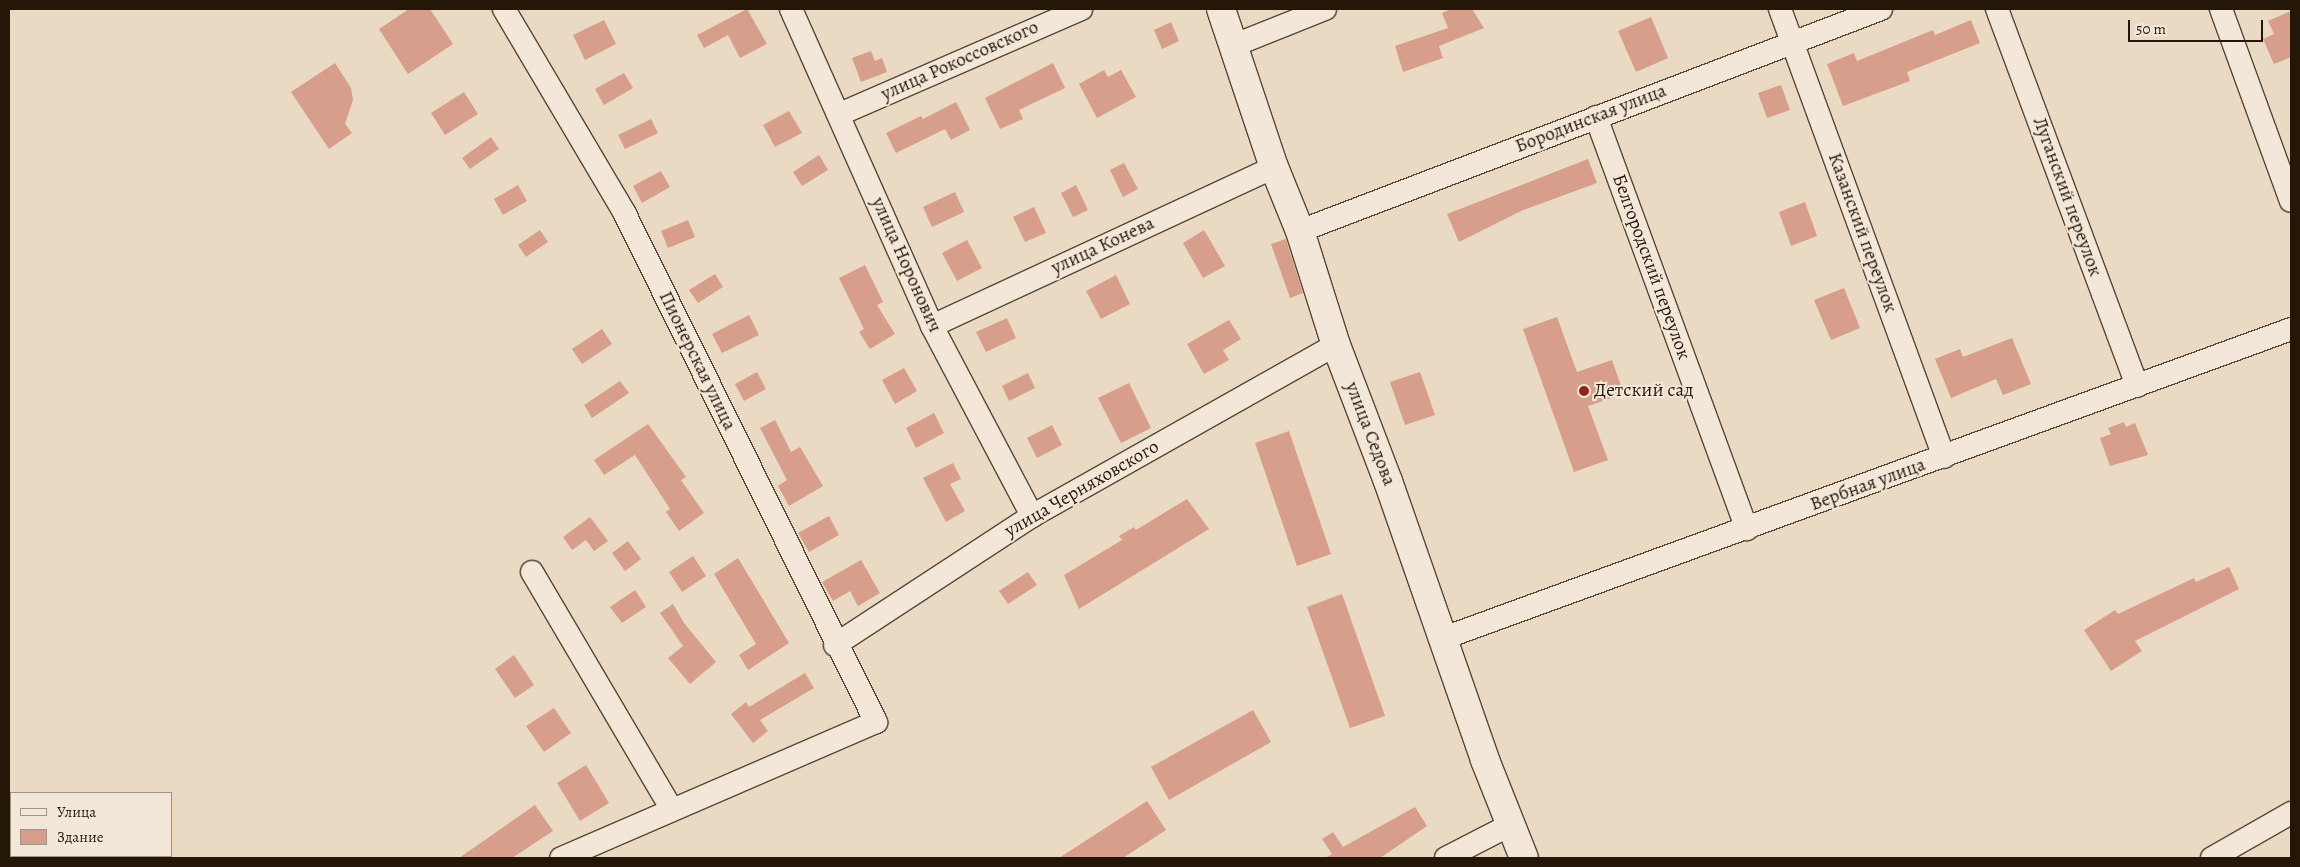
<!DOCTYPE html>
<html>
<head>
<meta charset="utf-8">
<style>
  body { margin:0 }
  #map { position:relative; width:2300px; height:867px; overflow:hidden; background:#ebdac3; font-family:Alegreya,serif }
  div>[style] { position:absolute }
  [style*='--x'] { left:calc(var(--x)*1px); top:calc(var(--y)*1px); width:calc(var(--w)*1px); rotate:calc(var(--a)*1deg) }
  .building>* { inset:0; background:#d69e8b }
  .roads { filter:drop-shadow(1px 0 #564837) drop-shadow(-1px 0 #564837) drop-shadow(0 1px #564837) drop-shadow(0 -1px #564837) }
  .minor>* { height:22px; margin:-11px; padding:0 11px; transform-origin:11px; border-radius:11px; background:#f2e7d8 }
  .tertiary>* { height:28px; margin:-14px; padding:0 14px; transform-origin:14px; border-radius:14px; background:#f2e7d8 }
  .dots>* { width:14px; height:14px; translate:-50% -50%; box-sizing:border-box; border:2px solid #f2e7d8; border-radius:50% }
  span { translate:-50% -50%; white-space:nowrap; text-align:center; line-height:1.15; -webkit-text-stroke:4px #f2e7d8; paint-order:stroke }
  .street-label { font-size:19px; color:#251708 }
  .poi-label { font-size:19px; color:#251708 }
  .left { translate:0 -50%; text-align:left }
  .frame { position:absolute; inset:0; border:10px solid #251708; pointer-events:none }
  .legend { position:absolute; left:10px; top:792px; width:162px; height:65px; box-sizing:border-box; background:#f2e7d8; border:1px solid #a09485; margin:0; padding:6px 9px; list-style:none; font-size:15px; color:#251708 }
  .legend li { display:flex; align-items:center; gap:10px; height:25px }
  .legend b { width:25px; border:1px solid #a09485 }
  .scale { position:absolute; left:2128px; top:20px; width:135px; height:22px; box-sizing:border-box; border:2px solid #251708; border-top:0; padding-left:6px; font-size:15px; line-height:18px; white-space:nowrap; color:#251708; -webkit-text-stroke:4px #f2e7d8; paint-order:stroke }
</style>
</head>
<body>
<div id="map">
  <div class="building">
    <div style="clip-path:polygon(409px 9px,430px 9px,453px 44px,408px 74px,379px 29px)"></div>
    <div style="clip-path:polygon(747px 9px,767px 44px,740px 58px,728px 35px,704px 48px,697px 35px)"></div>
    <div style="clip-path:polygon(1451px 9px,1472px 9px,1484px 28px,1439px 46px,1443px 58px,1403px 72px,1395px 46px,1448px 28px,1442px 13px)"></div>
    <div style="clip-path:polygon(2291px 11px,2291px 57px,2274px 64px,2263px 39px,2274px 34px,2268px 21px)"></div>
    <div style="clip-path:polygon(1651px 17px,1668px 58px,1636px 72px,1618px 31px)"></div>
    <div style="clip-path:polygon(604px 20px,616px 44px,585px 60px,573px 35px)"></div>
    <div style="clip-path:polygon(1971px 20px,1980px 43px,1907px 72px,1910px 81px,1843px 106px,1827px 64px,1854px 53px,1857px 61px,1933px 30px,1935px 35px)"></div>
    <div style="clip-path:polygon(1171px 22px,1179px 41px,1162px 49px,1154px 30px)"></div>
    <div style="clip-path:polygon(871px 51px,875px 61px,882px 58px,887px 72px,861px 82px,852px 58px)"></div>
    <div style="clip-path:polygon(335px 63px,351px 88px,353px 100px,345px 124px,352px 133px,329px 149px,291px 92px)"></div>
    <div style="clip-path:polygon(1053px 63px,1065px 88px,1019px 110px,1023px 119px,1000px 129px,985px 98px)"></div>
    <div style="clip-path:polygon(1104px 70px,1108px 77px,1121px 70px,1136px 97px,1097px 118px,1079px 84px)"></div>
    <div style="clip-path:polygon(624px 73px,633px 88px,604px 105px,595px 89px)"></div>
    <div style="clip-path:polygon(1781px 85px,1790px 110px,1767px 118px,1758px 93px)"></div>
    <div style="clip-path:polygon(464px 92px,478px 114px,445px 135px,431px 113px)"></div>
    <div style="clip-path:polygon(956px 102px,970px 130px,951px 140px,945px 129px,896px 153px,886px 133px,921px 116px,923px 119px)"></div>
    <div style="clip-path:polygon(789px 111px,802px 133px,775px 147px,763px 125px)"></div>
    <div style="clip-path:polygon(651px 119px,658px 133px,625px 149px,618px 135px)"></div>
    <div style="clip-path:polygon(491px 137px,499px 149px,470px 169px,462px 158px)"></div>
    <div style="clip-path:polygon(819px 155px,828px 170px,802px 186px,793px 172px)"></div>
    <div style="clip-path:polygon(1588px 159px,1597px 183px,1523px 210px,1459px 242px,1447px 214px)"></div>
    <div style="clip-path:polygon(1124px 163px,1138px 189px,1123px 197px,1110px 170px)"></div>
    <div style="clip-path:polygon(661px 171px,670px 187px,642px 203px,633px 186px)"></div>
    <div style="clip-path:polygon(518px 185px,527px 201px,503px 215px,494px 199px)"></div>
    <div style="clip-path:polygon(1076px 185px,1088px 210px,1073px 217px,1061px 193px)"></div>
    <div style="clip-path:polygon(955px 192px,964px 212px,932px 227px,923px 207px)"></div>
    <div style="clip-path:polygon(1805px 202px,1817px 236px,1791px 246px,1779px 212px)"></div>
    <div style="clip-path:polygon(1034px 207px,1046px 233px,1025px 242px,1013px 217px)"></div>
    <div style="clip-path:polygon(688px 220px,695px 237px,668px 248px,661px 231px)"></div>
    <div style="clip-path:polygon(540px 230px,548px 242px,526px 257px,518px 245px)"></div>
    <div style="clip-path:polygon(1204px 230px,1225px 266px,1203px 278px,1183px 243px)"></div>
    <div style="clip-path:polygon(1286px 239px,1303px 293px,1290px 298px,1271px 244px)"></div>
    <div style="clip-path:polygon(967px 240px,982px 268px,957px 281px,942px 253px)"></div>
    <div style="clip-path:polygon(865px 265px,883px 302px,877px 305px,895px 334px,870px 349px,859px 332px,864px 329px,839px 278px)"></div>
    <div style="clip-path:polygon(715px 274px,723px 287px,698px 303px,689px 290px)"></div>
    <div style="clip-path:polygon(1116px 275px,1130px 304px,1101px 319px,1086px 291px)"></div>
    <div style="clip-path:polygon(1844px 288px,1860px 328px,1831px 340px,1814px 300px)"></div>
    <div style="clip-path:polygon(749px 315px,759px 335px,722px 353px,712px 334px)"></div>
    <div style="clip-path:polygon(1557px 317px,1577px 372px,1612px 360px,1624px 394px,1588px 406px,1608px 460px,1574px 472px,1523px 329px)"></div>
    <div style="clip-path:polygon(1007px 318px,1016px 338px,986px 352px,976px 332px)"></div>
    <div style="clip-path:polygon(1229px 320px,1241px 339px,1223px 350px,1229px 360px,1204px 374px,1187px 344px)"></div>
    <div style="clip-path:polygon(602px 329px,612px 344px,582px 364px,572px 349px)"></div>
    <div style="clip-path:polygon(2012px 338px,2031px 384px,2003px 395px,1996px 379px,1951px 398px,1935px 359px,1960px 349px,1963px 357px)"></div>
    <div style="clip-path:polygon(904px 368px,917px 391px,895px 404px,882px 380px)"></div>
    <div style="clip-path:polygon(757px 372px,766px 389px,744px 401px,735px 384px)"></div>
    <div style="clip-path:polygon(1420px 372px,1435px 415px,1405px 425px,1390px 382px)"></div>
    <div style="clip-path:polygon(1028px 373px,1035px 388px,1009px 401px,1002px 386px)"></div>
    <div style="clip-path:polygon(620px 381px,629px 393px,592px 418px,584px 405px)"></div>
    <div style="clip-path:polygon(1129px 383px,1151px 428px,1121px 443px,1098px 398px)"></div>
    <div style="clip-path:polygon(934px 413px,944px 433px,916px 448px,906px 428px)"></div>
    <div style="clip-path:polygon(775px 420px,791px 452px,800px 447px,823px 486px,789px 506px,778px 486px,787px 480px,760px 428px)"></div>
    <div style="clip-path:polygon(2124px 422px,2126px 427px,2135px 423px,2148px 455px,2110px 466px,2100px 438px,2111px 434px,2108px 428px)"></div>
    <div style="clip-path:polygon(648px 424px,686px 477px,681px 480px,704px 513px,679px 531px,666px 512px,670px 509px,635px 455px,604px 475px,594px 460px)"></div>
    <div style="clip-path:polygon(1052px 425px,1062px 445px,1037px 458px,1027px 438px)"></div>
    <div style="clip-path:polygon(1289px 431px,1331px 554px,1297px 566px,1255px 443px)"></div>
    <div style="clip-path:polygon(953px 463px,961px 479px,950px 484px,965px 511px,946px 522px,923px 478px)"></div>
    <div style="clip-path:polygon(1187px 499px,1209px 529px,1079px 609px,1064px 575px,1122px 540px,1119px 536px,1134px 527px,1136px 530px)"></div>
    <div style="clip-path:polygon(829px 516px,839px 535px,809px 552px,798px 533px)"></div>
    <div style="clip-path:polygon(590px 517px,608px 541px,594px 551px,586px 540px,572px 550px,563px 537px)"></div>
    <div style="clip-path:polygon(628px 541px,641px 559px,625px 571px,612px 553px)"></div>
    <div style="clip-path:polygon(693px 556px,706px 576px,682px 592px,669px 572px)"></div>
    <div style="clip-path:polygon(738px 558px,789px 643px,748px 670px,739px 655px,756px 644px,714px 574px)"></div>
    <div style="clip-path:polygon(861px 560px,880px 593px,858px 606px,850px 591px,833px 601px,822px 582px)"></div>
    <div style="clip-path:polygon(2229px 567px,2239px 589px,2135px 641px,2142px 651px,2111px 671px,2084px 630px,2115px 610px,2118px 614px,2194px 578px,2196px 582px)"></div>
    <div style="clip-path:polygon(1028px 572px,1037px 585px,1008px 604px,999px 591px)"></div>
    <div style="clip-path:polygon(635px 590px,646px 607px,622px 623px,610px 607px)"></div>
    <div style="clip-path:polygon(1342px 594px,1385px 716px,1350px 728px,1307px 607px)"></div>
    <div style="clip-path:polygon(673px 604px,684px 623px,716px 662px,690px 684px,668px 658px,683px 646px,660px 613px)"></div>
    <div style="clip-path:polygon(514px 655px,534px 685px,515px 698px,495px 669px)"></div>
    <div style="clip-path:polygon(805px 673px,814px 688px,760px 720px,768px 731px,753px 743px,731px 714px,746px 702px,749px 707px)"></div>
    <div style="clip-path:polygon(554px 708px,571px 733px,544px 752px,526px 726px)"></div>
    <div style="clip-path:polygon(1253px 710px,1271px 742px,1169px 800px,1151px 767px)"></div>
    <div style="clip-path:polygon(586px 765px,609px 803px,580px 821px,557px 783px)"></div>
    <div style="clip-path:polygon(1147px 801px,1166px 830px,1123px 858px,1059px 858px)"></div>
    <div style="clip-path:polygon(535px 805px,553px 831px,512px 858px,459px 858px)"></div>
    <div style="clip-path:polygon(1415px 807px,1427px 826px,1380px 858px,1325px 858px,1332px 854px,1322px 839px,1333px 832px,1343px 847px)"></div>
  </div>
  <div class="roads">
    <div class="minor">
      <div style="--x:504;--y:9;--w:238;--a:59.4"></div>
      <div style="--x:625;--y:214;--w:567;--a:63.71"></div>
      <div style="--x:876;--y:722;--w:343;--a:156.6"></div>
      <div style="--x:791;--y:9;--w:347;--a:66"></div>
      <div style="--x:932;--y:326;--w:215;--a:62.2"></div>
      <div style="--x:1780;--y:9;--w:477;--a:69.9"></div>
      <div style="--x:1997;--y:9;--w:402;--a:69.6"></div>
      <div style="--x:2221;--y:9;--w:204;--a:70"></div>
      <div style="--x:1235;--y:45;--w:97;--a:-21.8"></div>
      <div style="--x:840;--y:114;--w:263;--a:-23.5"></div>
      <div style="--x:1596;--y:117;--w:439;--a:69.9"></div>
      <div style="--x:1300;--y:231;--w:622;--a:-20.91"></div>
      <div style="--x:932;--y:326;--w:377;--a:-24.9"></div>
      <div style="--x:532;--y:572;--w:276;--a:59.5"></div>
      <div style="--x:1444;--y:638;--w:902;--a:-20.04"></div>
      <div style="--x:835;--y:645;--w:235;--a:-33.2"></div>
      <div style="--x:1032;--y:516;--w:349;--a:-29.4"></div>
      <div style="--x:1446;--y:858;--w:72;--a:-27.3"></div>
      <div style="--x:2212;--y:858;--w:91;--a:-29.7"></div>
    </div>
    <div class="tertiary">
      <div style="--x:1221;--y:9;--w:167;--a:71.5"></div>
      <div style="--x:1274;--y:167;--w:69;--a:67.9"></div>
      <div style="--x:1300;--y:231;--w:120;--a:72.5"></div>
      <div style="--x:1336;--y:345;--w:146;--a:69.1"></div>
      <div style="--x:1388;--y:481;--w:295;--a:70.8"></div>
      <div style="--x:1485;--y:760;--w:105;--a:68.3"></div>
    </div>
  </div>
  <div class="dots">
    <div style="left:1584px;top:391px;background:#8f2418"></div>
  </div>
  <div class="street-label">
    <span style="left:960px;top:61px;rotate:-24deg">улица Рокоссовского</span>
    <span style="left:1591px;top:119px;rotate:-21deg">Бородинская улица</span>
    <span style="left:2067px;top:197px;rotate:70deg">Луганский переулок</span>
    <span style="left:1862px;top:233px;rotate:70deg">Казанский переулок</span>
    <span style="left:1103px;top:246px;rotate:-25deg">улица Конева</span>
    <span style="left:906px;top:265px;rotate:66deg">улица Норонович</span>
    <span style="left:1651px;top:267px;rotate:70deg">Белгородский переулок</span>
    <span style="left:697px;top:361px;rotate:64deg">Пионерская улица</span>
    <span style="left:1370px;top:434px;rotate:69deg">улица Седова</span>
    <span style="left:1868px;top:485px;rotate:-20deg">Вербная улица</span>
    <span style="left:1082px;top:489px;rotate:-30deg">улица Черняховского</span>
  </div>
  <div class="poi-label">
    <span class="left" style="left:1594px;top:391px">Детский сад</span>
  </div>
  <div class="frame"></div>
  <ul class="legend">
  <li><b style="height:6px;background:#f2e7d8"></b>Улица</li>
  <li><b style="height:14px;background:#d69e8b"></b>Здание</li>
  </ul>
  <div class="scale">50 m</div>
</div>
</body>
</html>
